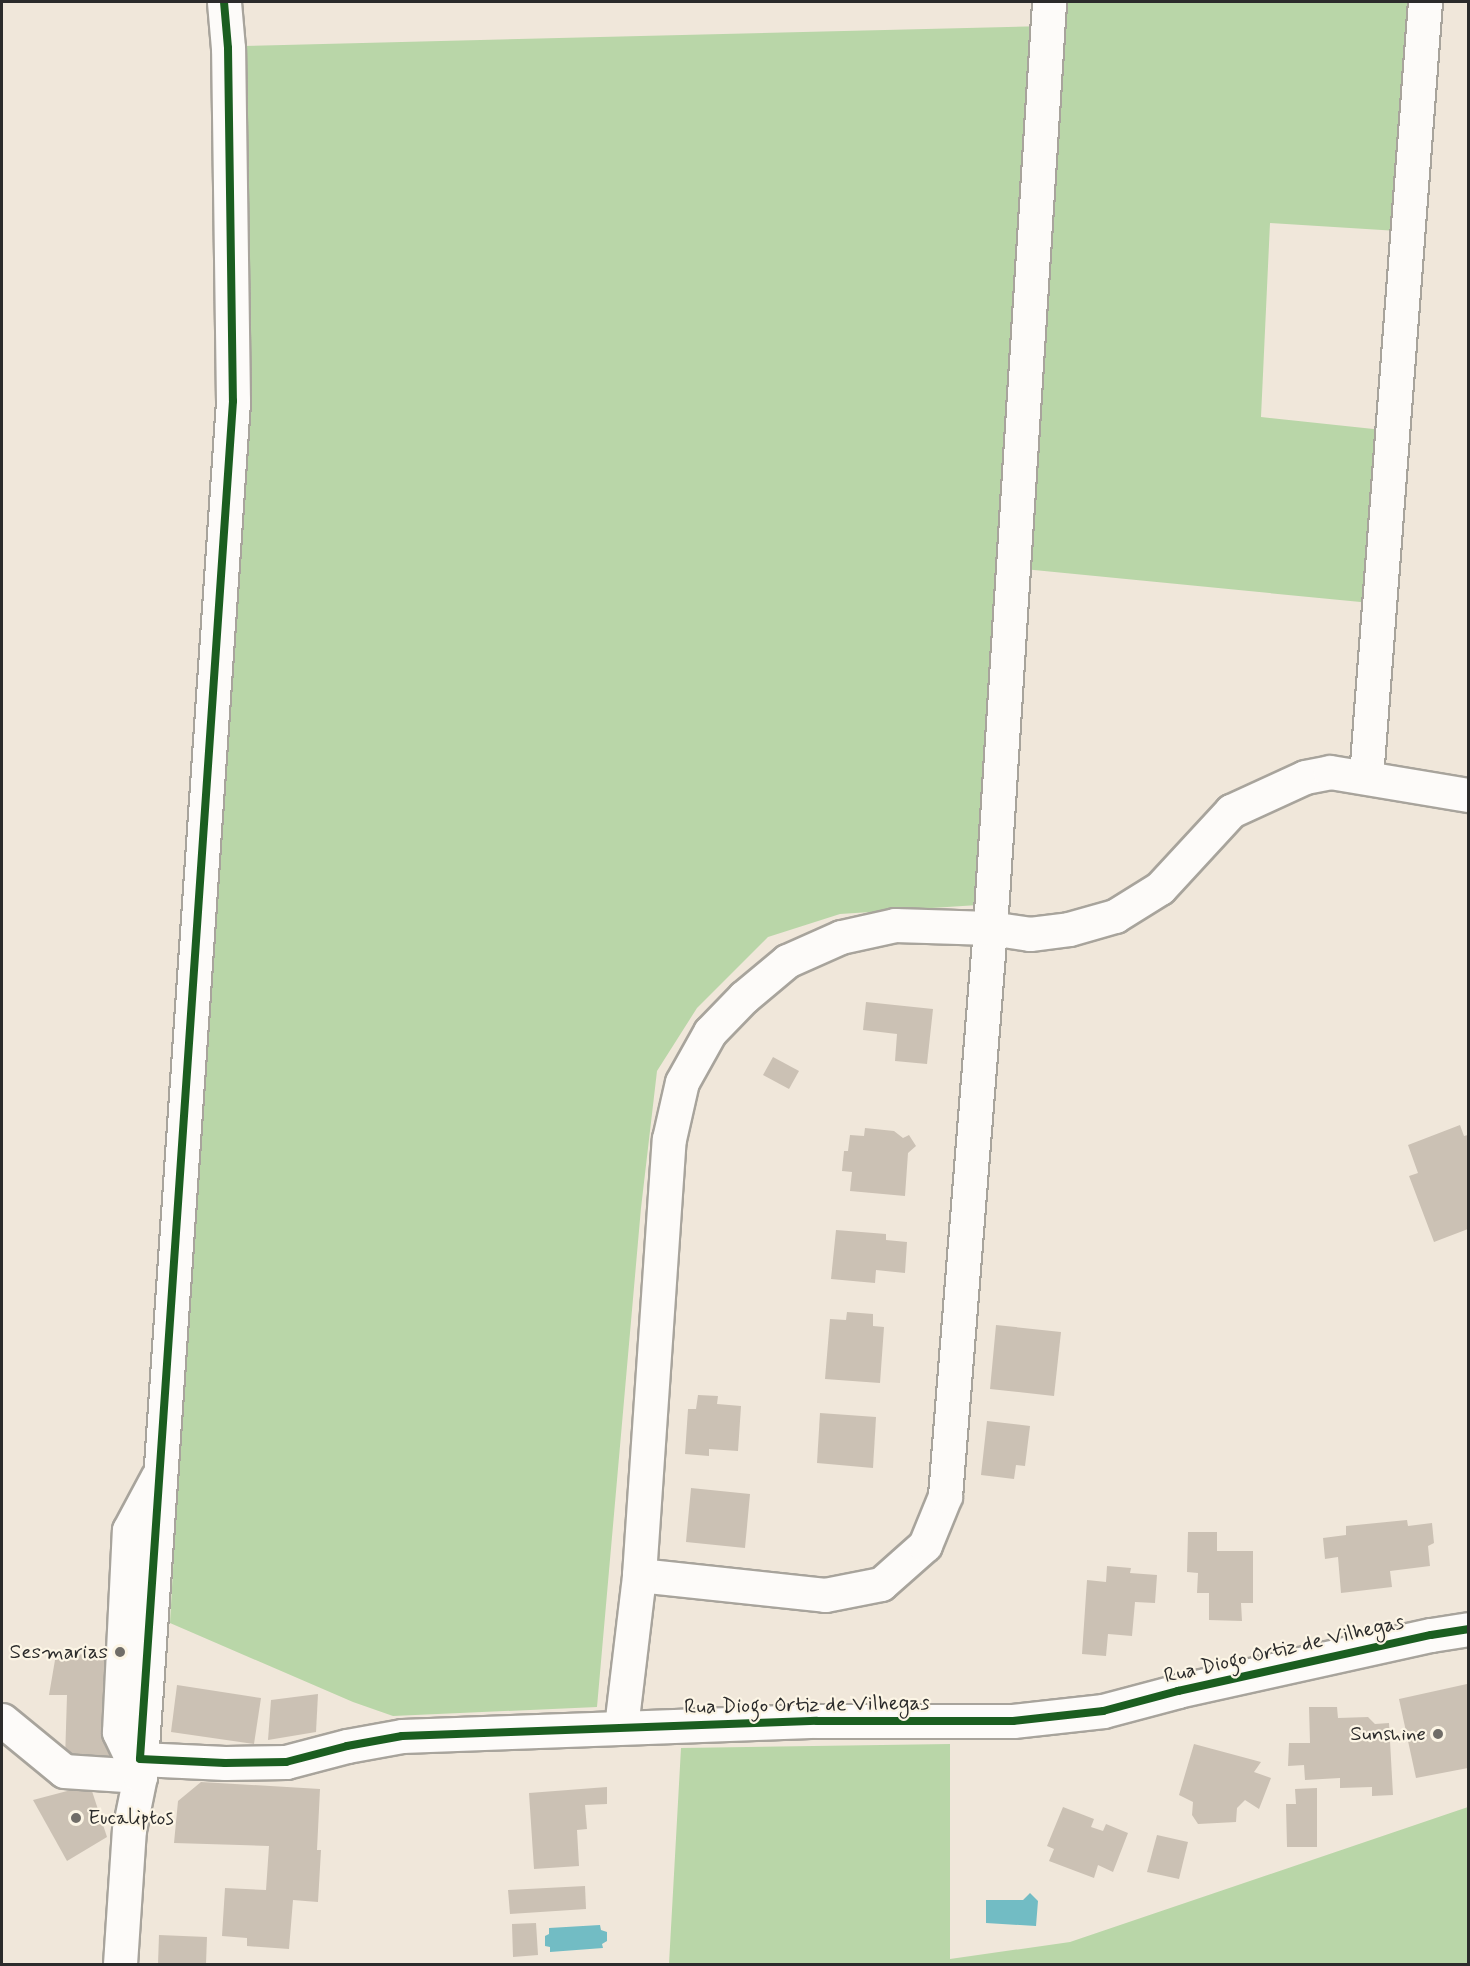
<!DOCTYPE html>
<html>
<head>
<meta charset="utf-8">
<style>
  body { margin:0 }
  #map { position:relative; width:1470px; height:1966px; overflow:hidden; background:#f0e7da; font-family:Mynerve,sans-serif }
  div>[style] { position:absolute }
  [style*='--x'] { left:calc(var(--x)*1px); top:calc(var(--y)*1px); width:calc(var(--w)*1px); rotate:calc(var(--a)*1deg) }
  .green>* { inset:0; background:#b9d6a8 }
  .water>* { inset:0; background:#72bcc4 }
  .building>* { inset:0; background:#cbc1b4 }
  .roads { filter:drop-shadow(2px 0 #a8a49c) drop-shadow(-2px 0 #a8a49c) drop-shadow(0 2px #a8a49c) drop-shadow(0 -2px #a8a49c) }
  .minor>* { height:33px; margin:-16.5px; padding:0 16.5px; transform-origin:16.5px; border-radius:16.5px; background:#fdfbf9 }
  .major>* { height:33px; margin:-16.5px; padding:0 16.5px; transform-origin:16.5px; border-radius:16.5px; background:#fdfbf9 }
  .cycleway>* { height:8px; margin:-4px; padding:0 4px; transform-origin:4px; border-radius:4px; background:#1b5e20 }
  .dots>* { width:16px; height:16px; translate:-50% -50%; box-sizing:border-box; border:3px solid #fcf5e5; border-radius:50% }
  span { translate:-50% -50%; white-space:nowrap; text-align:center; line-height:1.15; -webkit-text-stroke:4.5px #fcf5e5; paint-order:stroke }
  .street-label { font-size:21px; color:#2b2b2b }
  .poi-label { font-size:21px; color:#2b2b2b }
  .right { translate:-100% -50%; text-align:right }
  .left { translate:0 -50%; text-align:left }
  .frame { position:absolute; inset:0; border:3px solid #2b2b2b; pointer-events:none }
</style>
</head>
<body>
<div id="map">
  <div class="green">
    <div style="clip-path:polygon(1044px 2px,1409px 2px,1398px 231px,1270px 223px,1261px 417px,1383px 430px,1371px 603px,1002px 567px,978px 905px,840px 914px,768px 937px,697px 1008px,657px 1071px,641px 1208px,597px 1707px,393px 1716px,353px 1702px,170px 1623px,216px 797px,241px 46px,1046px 26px)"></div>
    <div style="clip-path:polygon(950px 1744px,950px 1959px,1070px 1942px,1468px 1807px,1468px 1964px,669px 1964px,681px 1748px)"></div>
  </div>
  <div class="water">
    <div style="clip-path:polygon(1030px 1893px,1038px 1901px,1036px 1926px,986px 1923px,986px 1900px,1023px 1900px)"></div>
    <div style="clip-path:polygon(600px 1925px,601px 1930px,607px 1932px,607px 1941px,602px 1944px,603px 1948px,550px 1952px,550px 1947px,545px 1946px,545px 1936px,549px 1934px,549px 1928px)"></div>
  </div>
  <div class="building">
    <div style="clip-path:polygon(866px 1002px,933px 1009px,927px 1064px,895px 1061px,897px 1034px,863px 1030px)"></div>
    <div style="clip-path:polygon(773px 1057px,799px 1071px,789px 1089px,763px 1075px)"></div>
    <div style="clip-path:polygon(1460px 1125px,1464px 1136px,1468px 1135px,1468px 1229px,1434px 1242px,1409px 1176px,1418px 1173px,1408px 1145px)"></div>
    <div style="clip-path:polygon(865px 1128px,894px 1131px,903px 1138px,909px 1135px,916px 1146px,908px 1153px,905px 1196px,850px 1191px,852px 1172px,842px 1171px,844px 1151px,848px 1151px,850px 1135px,864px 1136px)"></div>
    <div style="clip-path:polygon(836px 1230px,886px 1234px,886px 1240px,907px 1242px,905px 1273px,876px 1270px,875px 1283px,831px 1279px)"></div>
    <div style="clip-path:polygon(847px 1312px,873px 1314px,873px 1326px,884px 1327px,880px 1383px,825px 1379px,830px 1319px,846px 1320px)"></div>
    <div style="clip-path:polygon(996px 1325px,1061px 1332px,1054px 1396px,990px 1389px)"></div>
    <div style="clip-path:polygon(698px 1395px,718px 1396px,717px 1404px,741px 1406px,738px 1451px,709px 1449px,709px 1456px,685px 1454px,688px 1409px,696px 1409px)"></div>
    <div style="clip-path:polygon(820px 1413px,876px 1417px,873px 1468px,817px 1463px)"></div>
    <div style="clip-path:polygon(987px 1421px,1030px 1426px,1025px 1466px,1016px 1465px,1014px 1479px,981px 1475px)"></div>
    <div style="clip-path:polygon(691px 1488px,750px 1494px,745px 1548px,686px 1542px)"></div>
    <div style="clip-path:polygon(1407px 1520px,1408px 1526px,1432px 1523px,1434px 1543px,1428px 1546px,1430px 1566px,1390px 1571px,1392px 1587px,1341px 1593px,1338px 1557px,1325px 1559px,1323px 1538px,1346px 1535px,1346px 1526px)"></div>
    <div style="clip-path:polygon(1188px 1532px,1217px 1532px,1217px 1551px,1253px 1551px,1253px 1603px,1241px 1603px,1242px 1621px,1209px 1620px,1209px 1593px,1197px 1593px,1198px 1573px,1187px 1572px)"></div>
    <div style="clip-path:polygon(1107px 1566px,1131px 1568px,1130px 1573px,1157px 1575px,1155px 1603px,1135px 1602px,1132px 1636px,1108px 1634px,1106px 1656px,1082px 1654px,1087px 1580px,1106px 1582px)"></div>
    <div style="clip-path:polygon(115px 1647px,113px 1761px,65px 1760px,67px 1695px,49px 1695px,55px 1660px)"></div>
    <div style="clip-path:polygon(1467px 1684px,1468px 1768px,1416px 1778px,1399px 1699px)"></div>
    <div style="clip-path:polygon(177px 1685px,261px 1698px,254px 1744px,171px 1732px)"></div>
    <div style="clip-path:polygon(318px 1694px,316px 1732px,268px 1740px,271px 1700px)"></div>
    <div style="clip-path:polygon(1309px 1707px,1337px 1707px,1338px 1718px,1368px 1717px,1375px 1724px,1389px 1723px,1393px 1795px,1372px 1796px,1372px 1787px,1340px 1788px,1340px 1778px,1305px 1780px,1304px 1765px,1288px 1766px,1289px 1743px,1310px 1743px)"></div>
    <div style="clip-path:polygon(1194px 1744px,1261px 1762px,1254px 1772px,1271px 1778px,1259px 1809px,1245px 1800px,1237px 1808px,1236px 1822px,1198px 1824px,1192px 1815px,1193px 1802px,1179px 1795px)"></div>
    <div style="clip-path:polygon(201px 1782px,320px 1789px,317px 1850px,321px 1850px,318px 1902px,293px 1900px,289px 1949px,247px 1946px,247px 1938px,222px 1936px,225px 1888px,266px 1890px,269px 1846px,174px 1843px,178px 1801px)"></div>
    <div style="clip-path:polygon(90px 1785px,107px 1837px,67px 1861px,33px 1800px)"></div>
    <div style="clip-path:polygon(607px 1787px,607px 1804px,585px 1805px,587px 1829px,577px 1830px,579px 1866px,534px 1869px,529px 1793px)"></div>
    <div style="clip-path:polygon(1317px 1788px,1317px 1847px,1287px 1847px,1286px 1804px,1296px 1804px,1295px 1789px)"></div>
    <div style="clip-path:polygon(1063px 1807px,1094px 1819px,1091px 1827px,1103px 1831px,1106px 1824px,1128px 1833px,1113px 1872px,1098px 1865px,1094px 1878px,1049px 1861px,1054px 1849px,1047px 1846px)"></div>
    <div style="clip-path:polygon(1157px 1835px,1188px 1842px,1179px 1879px,1147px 1872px)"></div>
    <div style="clip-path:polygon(585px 1886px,586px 1909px,510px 1914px,508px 1890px)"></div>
    <div style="clip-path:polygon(536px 1923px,538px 1955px,513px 1957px,512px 1924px)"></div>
    <div style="clip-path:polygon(159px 1935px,207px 1937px,206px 1964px,158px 1964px)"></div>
  </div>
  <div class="roads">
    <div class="minor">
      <div style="--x:1366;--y:777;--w:777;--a:-85.65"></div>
      <div style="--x:639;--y:1575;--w:187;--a:6.1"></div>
      <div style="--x:825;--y:1595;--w:57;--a:-11.1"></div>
      <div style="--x:881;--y:1584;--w:59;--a:-41.6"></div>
      <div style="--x:925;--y:1545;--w:53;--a:-67.8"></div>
      <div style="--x:945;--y:1496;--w:570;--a:-85.47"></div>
      <div style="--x:990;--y:928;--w:928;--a:-86.35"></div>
      <div style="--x:2;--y:1720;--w:80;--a:39.4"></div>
      <div style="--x:64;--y:1771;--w:76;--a:3.8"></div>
      <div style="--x:621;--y:1727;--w:153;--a:-83.2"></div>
      <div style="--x:639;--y:1575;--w:437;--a:-86.1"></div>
      <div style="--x:669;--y:1139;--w:58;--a:-77.2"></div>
      <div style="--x:682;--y:1082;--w:57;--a:-60.8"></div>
      <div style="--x:710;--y:1032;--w:49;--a:-45.8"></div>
      <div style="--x:744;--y:997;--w:56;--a:-39.9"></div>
      <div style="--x:787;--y:961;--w:59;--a:-24"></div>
      <div style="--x:841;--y:937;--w:55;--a:-12.5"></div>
      <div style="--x:895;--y:925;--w:95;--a:1.8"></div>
      <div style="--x:990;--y:928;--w:40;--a:8.5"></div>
      <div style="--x:1030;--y:934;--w:39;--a:-7"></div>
      <div style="--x:1069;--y:929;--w:48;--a:-15.8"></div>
      <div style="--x:1115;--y:916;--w:53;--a:-31.9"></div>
      <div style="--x:1160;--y:888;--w:105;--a:-47.3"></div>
      <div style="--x:1231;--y:811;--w:81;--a:-24.7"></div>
      <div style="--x:1305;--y:777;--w:25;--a:-11"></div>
      <div style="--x:1330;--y:772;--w:140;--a:9.5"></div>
      <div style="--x:140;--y:1759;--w:85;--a:2.7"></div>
      <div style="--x:225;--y:1763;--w:61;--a:-0.9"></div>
      <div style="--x:286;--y:1762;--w:63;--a:-14.7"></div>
      <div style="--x:347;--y:1746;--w:56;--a:-10.3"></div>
      <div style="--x:402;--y:1736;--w:415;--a:-2.1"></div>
      <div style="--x:817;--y:1721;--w:196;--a:0"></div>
      <div style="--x:1013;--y:1721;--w:91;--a:-6.3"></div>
      <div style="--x:1103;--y:1711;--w:78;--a:-14.9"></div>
      <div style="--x:1178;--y:1691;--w:259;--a:-12.5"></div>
      <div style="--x:1431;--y:1635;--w:37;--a:-9"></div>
      <div style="--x:140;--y:1776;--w:49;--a:-115.5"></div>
      <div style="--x:119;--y:1732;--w:202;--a:-87.2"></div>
      <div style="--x:129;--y:1530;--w:61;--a:-61.8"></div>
    </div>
    <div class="major">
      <div style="--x:120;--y:1964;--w:134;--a:-86.2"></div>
      <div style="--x:129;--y:1830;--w:55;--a:-78.5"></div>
      <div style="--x:140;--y:1776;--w:1378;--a:-86.13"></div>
      <div style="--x:233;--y:401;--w:353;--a:-90.8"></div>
      <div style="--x:228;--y:48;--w:46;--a:-95"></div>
    </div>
  </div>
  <div class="cycleway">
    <div style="--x:224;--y:2;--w:46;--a:85"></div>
    <div style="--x:228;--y:48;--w:353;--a:89.2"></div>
    <div style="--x:233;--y:401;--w:1361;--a:93.92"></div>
    <div style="--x:140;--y:1759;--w:85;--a:2.7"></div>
    <div style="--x:225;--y:1763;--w:61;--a:-0.9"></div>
    <div style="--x:286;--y:1762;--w:63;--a:-14.7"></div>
    <div style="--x:347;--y:1746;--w:56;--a:-10.3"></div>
    <div style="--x:402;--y:1736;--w:415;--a:-2.1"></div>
    <div style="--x:817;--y:1721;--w:196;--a:0"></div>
    <div style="--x:1013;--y:1721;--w:91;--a:-6.3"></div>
    <div style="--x:1103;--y:1711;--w:78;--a:-14.9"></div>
    <div style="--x:1178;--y:1691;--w:259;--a:-12.5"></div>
    <div style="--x:1431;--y:1635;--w:37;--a:-9"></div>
  </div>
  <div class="dots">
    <div style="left:120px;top:1652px;background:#706d68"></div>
    <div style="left:1438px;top:1734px;background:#706d68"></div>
    <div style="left:76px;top:1818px;background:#706d68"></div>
  </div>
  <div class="street-label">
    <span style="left:1284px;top:1649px;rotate:-13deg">Rua Diogo Ortiz de Vilhegas</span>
    <span style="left:807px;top:1705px;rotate:-1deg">Rua Diogo Ortiz de Vilhegas</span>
  </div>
  <div class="poi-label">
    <span class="right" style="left:108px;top:1652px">Sesmarias</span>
    <span class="right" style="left:1426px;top:1734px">Sunshine</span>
    <span class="left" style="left:88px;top:1818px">Eucaliptos</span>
  </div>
  <div class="frame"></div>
</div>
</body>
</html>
